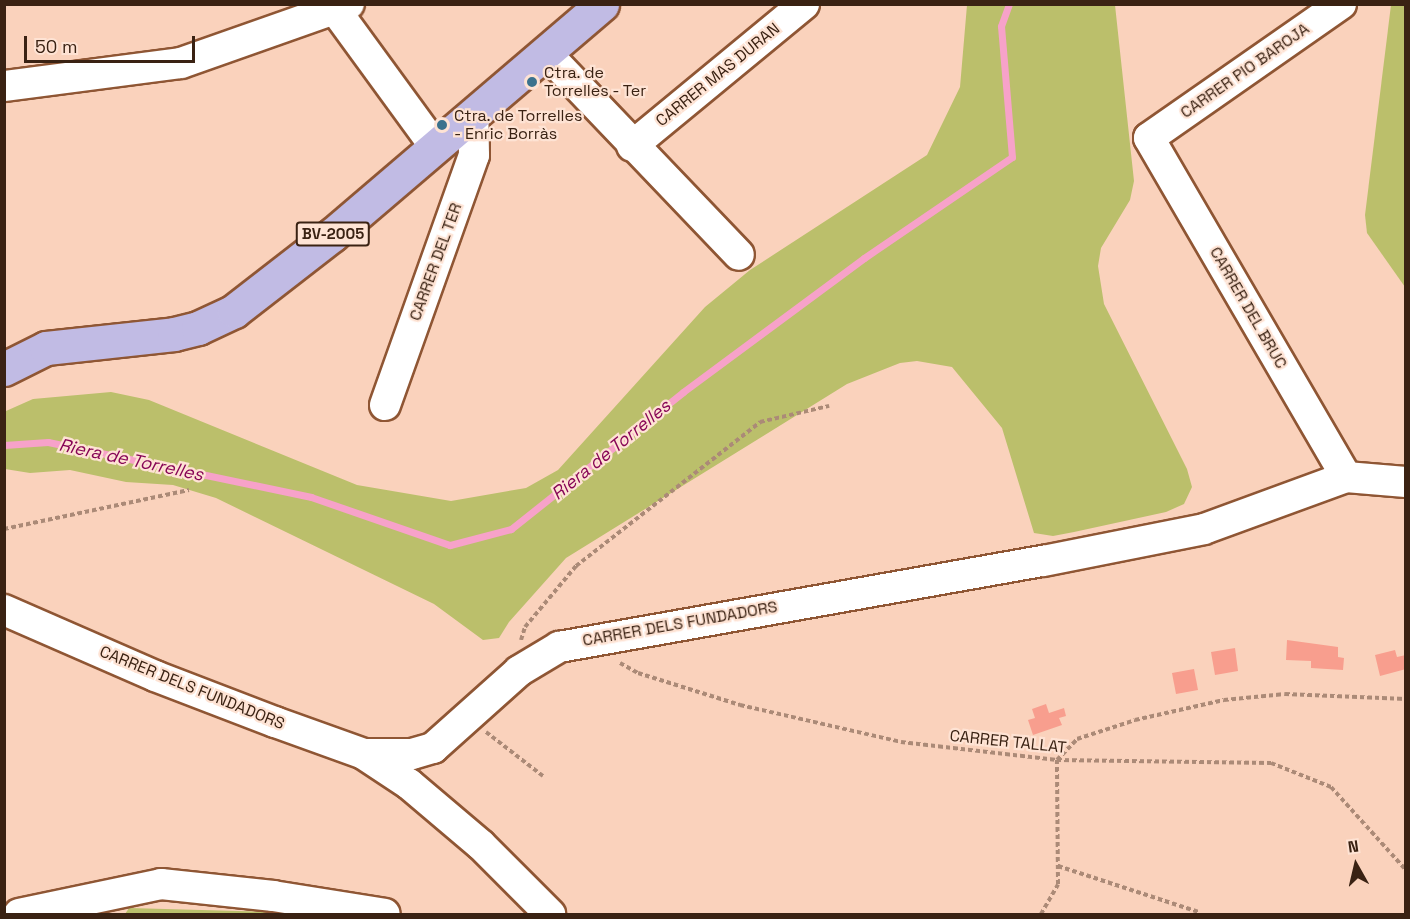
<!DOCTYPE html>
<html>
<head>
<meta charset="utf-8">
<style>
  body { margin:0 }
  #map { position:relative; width:1410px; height:919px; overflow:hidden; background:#fad2bc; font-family:"Space Grotesk",sans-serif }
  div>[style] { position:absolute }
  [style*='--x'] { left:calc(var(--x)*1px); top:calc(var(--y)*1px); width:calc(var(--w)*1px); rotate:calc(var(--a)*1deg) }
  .green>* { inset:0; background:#bbbf6b }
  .stream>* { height:7px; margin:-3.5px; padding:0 3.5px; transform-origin:3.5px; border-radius:3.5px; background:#f7a2c9 }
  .building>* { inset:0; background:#f89e8e }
  .path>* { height:4px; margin-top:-2px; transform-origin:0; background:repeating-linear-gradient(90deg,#ab8a77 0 4.5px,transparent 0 7.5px) }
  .roads { filter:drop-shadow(2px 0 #8f5634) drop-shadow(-2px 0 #8f5634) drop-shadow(0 2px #8f5634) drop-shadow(0 -2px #8f5634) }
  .minor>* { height:30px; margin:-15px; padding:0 15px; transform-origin:15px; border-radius:15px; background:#fff }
  .major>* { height:33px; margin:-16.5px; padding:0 16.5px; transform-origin:16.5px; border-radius:16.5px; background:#c1bbe4 }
  .dots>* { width:16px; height:16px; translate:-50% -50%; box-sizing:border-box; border:3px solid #fee3d4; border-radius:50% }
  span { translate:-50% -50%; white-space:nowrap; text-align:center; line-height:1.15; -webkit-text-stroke:4.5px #fee3d4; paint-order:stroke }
  .shield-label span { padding:2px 4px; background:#fee3d4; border:2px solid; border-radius:4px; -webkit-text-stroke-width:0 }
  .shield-label { font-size:15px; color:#3a2213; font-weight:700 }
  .street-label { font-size:16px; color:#3a2213 }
  .poi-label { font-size:16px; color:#3a2213 }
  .left { translate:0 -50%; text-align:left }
  .water-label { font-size:18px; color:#870556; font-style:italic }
  .frame { position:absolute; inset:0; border:6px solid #3a2213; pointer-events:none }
  .north { position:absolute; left:1326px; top:835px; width:60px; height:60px; -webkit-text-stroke:4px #fee3d4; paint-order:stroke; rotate:352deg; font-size:16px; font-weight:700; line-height:24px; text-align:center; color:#3a2213 }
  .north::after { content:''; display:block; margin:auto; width:21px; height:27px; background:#3a2213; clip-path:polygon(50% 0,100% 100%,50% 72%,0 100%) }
  .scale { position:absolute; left:24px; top:36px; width:171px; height:27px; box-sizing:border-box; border:3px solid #3a2213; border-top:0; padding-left:8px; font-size:18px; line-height:21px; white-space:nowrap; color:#3a2213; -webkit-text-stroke:4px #fee3d4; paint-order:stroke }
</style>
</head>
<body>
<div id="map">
  <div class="green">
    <div style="clip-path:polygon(967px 5px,1115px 5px,1134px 181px,1130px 200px,1101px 248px,1098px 266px,1104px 304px,1187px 469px,1192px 487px,1184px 504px,1166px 512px,1074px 532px,1053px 536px,1034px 533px,1002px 428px,952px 367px,917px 361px,900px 363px,847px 384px,566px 558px,509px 622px,499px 638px,483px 640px,434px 604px,216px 498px,173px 485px,126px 482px,70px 470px,30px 473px,5px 469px,6px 411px,33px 399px,111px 392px,149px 400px,357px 485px,451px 501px,526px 488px,558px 470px,705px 307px,750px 270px,927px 155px,960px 87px)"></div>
    <div style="clip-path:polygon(1391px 5px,1405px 5px,1405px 287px,1367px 233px,1365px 215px)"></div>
    <div style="clip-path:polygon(129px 908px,275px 912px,276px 914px,125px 914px)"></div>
  </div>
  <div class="stream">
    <div style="--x:4;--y:445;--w:44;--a:-3.9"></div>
    <div style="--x:48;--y:442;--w:269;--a:11.8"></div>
    <div style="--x:311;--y:497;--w:147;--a:19.1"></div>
    <div style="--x:450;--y:545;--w:63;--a:-14.7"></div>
    <div style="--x:511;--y:529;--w:220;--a:-38.5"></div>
    <div style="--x:683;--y:392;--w:225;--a:-36.5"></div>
    <div style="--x:864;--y:258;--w:179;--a:-34.3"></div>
    <div style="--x:1012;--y:157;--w:131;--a:-94.8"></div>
    <div style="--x:1001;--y:26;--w:23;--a:-70"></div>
  </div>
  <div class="building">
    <div style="clip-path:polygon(1287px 640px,1338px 647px,1338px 657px,1344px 658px,1343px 670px,1311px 668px,1311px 661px,1286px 660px)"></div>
    <div style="clip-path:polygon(1235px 648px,1238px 671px,1215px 675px,1211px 652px)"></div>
    <div style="clip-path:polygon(1395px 650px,1397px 657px,1406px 655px,1406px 669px,1380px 676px,1375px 655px)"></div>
    <div style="clip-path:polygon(1194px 669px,1198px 690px,1176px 694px,1172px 673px)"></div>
    <div style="clip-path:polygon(1046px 704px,1049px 713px,1064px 708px,1066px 716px,1059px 718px,1062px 725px,1033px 735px,1028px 720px,1035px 718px,1032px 709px)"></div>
  </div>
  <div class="path">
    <div style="--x:4;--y:529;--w:189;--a:-11.9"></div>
    <div style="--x:521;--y:640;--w:14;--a:-73"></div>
    <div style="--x:525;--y:627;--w:80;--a:-50.1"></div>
    <div style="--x:576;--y:566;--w:234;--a:-38"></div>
    <div style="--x:760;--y:422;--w:71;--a:-13.1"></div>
    <div style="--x:620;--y:663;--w:21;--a:29"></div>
    <div style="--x:638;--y:673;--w:107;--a:17.4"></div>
    <div style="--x:740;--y:705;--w:165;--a:12.9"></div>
    <div style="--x:901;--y:742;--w:157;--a:6.6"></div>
    <div style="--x:1057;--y:760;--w:214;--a:0.8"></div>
    <div style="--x:1271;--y:763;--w:65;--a:21.8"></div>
    <div style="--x:1331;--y:787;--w:112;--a:47.9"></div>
    <div style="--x:486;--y:732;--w:72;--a:37.7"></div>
    <div style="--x:1058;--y:866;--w:148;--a:18.1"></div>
    <div style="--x:1041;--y:914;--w:34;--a:-60"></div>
    <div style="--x:1058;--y:884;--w:124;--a:-90.5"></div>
    <div style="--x:1057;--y:760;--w:29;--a:-46"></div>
    <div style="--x:1077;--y:739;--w:61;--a:-18.1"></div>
    <div style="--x:1135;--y:720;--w:91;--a:-12.7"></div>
    <div style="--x:1224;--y:700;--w:61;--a:-5.6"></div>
    <div style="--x:1285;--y:694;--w:121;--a:2.4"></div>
  </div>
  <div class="roads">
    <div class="minor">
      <div style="--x:331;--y:4;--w:178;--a:53.9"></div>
      <div style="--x:1341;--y:4;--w:234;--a:145.1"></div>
      <div style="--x:1149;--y:138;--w:392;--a:59.8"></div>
      <div style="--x:546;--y:53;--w:279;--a:46.3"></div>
      <div style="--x:4;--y:86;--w:178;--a:-7.4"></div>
      <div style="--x:181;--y:63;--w:178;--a:-19.4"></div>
      <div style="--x:632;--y:146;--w:223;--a:-39.5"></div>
      <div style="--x:385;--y:405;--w:265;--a:-70.4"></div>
      <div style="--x:474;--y:155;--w:39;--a:-91"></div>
      <div style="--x:4;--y:610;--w:165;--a:23.6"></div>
      <div style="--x:155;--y:676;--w:129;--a:21"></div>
      <div style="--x:275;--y:722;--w:95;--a:19.8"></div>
      <div style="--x:364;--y:754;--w:48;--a:0"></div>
      <div style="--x:412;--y:754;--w:22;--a:-16"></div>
      <div style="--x:433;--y:748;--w:115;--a:-41.8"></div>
      <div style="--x:519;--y:671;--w:47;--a:-31"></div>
      <div style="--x:559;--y:647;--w:492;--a:-10.1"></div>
      <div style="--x:1043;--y:561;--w:164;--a:-11.2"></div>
      <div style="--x:1204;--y:529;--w:151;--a:-20.1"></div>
      <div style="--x:1346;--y:477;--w:60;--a:4.8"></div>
      <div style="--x:365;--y:755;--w:53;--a:33.4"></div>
      <div style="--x:409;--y:784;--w:94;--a:40.3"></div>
      <div style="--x:481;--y:845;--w:98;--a:45"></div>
      <div style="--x:19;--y:914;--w:145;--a:-11.9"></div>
      <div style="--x:161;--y:884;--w:113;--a:6.1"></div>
      <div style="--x:273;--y:896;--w:113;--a:9.1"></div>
    </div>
    <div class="major">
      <div style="--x:4;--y:369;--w:47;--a:-26.6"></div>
      <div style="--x:46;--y:348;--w:129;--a:-6.2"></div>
      <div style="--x:174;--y:334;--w:25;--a:-14"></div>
      <div style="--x:198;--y:328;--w:40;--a:-25"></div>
      <div style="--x:234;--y:311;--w:124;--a:-37.8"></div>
      <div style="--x:332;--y:235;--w:355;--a:-40.5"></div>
    </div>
  </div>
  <div class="dots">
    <div style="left:532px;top:82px;background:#3b728d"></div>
    <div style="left:442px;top:125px;background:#3b728d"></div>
  </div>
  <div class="shield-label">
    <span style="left:333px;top:234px">BV-2005</span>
  </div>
  <div class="street-label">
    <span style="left:1245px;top:71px;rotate:-35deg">CARRER PIO BAROJA</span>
    <span style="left:718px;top:75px;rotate:-39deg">CARRER MAS DURAN</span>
    <span style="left:436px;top:262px;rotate:-70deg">CARRER DEL TER</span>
    <span style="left:1248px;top:308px;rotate:60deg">CARRER DEL BRUC</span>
    <span style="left:680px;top:624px;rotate:-10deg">CARRER DELS FUNDADORS</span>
    <span style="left:192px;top:688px;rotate:22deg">CARRER DELS FUNDADORS</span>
    <span style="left:1008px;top:742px;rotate:6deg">CARRER TALLAT</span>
  </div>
  <div class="poi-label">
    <span class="left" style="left:544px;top:82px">Ctra. de<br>Torrelles - Ter</span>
    <span class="left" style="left:454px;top:125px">Ctra. de Torrelles<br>- Enric Borràs</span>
  </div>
  <div class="water-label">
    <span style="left:611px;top:450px;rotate:-39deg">Riera de Torrelles</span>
    <span style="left:131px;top:460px;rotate:12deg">Riera de Torrelles</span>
  </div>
  <div class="frame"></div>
  <div class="north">N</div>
  <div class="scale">50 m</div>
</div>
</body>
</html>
